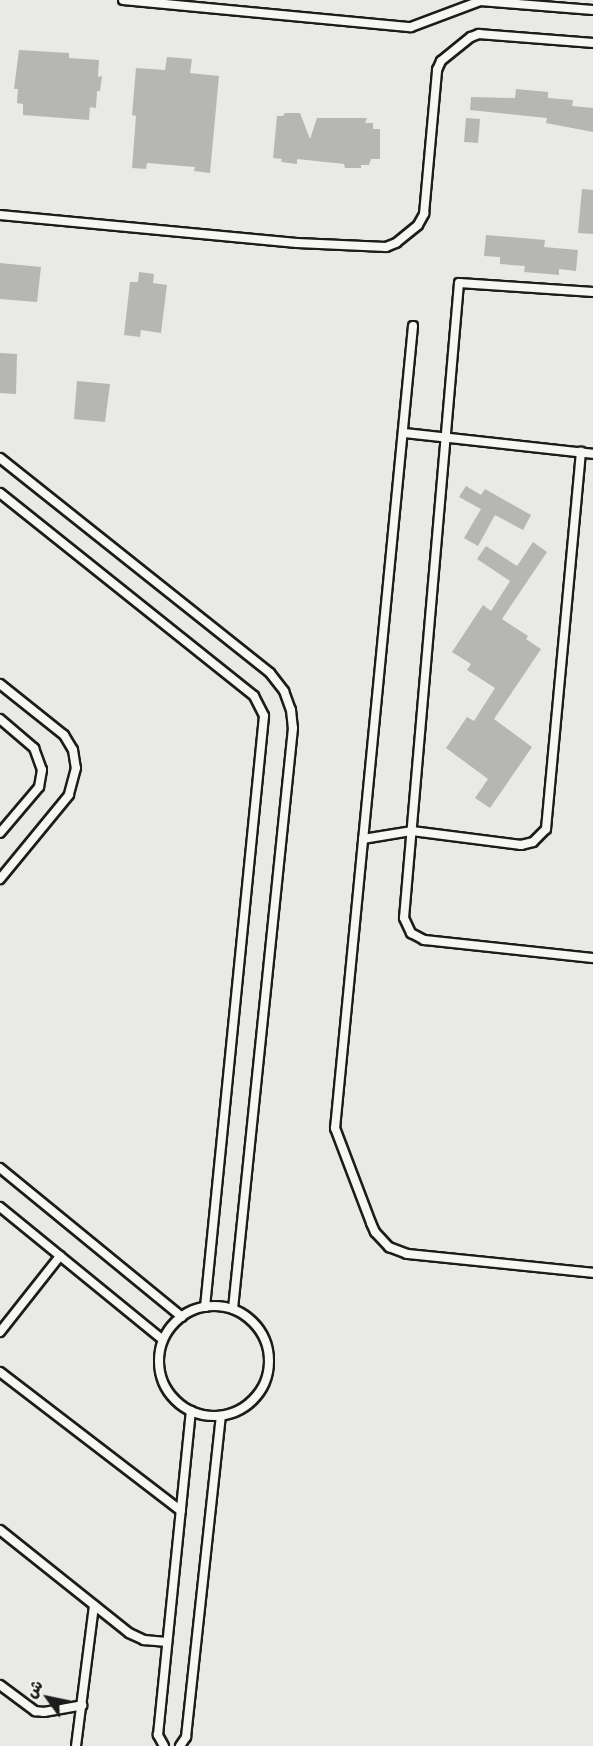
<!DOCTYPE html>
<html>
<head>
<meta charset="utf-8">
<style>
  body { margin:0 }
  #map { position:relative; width:593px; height:1746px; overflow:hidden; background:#e9e9e5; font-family:"Playpen Sans","Playpen Sans Arabic",sans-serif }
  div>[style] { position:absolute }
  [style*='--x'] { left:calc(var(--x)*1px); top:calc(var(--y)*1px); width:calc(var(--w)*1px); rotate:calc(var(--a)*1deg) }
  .building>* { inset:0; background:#b6b6b3 }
  .roads { filter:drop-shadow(2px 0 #1c1c1c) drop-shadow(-2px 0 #1c1c1c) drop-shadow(0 2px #1c1c1c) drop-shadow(0 -2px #1c1c1c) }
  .service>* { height:8px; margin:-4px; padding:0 4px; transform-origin:4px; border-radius:4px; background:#f6f6f2 }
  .service>.ring { margin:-4px; padding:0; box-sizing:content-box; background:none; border:8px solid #f6f6f2; border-radius:50% }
  span { translate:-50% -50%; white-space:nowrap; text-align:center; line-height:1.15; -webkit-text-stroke:4.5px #f6f6f2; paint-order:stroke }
  .north { position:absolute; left:18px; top:1668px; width:60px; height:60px; -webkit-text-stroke:4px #f6f6f2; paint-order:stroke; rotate:303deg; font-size:16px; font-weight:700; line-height:24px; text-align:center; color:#1c1c1c }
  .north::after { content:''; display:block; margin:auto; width:21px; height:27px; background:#1c1c1c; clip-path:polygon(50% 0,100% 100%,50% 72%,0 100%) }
</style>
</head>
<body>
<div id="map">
  <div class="building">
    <div style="clip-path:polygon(19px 50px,69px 53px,69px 58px,99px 60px,98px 77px,102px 76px,100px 91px,97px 91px,96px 108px,90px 107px,89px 120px,23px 115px,23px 104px,17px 103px,18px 89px,14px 89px)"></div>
    <div style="clip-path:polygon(167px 57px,192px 59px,190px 73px,219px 76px,210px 173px,194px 171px,195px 167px,147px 163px,146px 169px,132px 168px,136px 116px,132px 115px,136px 68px,165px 70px)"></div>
    <div style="clip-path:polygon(516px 89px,548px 92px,548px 98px,573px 100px,572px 106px,593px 108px,593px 132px,546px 123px,547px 118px,470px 110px,471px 97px,515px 98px)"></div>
    <div style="clip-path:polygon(285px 113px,300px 113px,310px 139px,317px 118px,367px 118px,365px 123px,373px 123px,373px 129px,380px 129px,380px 159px,371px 159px,369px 165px,361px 165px,361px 168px,345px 168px,344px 164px,297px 159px,297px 164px,281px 162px,282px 159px,273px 158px,277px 116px,283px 116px)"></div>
    <div style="clip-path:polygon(466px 118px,480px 119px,478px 143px,464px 142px)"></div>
    <div style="clip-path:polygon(582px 189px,593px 190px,593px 234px,578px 233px)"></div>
    <div style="clip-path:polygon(486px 235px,545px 240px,544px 247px,578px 250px,576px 271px,559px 269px,559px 275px,524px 272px,525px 266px,500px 264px,500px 257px,484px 256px)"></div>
    <div style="clip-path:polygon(0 263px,41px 267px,37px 302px,0 299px)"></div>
    <div style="clip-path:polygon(139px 272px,154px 274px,153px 283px,167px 285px,161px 333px,141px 330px,140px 337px,124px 335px,130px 282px,138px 282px)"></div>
    <div style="clip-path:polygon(0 353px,17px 354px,16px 394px,0 393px)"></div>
    <div style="clip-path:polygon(77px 381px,110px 384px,105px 422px,74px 419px)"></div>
    <div style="clip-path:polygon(466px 486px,481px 495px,485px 489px,531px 515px,523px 530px,495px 515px,478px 546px,464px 538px,481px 509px,459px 497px)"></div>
    <div style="clip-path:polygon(533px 542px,547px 552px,502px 619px,528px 636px,526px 639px,541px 649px,494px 719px,532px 747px,490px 808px,475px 798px,488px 779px,446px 748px,467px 717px,474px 721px,495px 688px,467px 670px,471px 664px,452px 652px,483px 605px,491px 611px,510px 581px,477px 559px,486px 546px,517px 566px)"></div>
  </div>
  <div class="roads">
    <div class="service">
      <div style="--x:123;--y:0;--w:289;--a:5.4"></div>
      <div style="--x:411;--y:27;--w:74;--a:-20.6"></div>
      <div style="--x:480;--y:1;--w:113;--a:4.6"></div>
      <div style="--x:0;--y:215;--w:298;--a:5.4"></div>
      <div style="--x:297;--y:243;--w:89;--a:2.6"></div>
      <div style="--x:386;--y:247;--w:11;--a:-22"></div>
      <div style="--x:396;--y:243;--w:28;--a:-39"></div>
      <div style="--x:418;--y:225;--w:13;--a:-61"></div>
      <div style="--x:424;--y:214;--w:145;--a:-84.8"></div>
      <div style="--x:437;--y:70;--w:10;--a:-66"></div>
      <div style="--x:441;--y:61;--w:38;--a:-39"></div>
      <div style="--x:471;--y:37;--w:9;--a:-21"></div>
      <div style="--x:479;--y:34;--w:114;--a:4.5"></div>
      <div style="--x:593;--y:292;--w:134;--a:-176.2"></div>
      <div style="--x:459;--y:283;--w:637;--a:94.95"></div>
      <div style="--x:404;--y:918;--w:17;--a:65"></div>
      <div style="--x:411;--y:933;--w:15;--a:28"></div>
      <div style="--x:424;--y:940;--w:170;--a:6.1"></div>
      <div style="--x:413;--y:326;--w:806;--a:95.55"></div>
      <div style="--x:335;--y:1128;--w:102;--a:69.2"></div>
      <div style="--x:371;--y:1223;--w:10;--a:66"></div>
      <div style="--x:375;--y:1232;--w:21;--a:47"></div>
      <div style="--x:389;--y:1247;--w:19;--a:21"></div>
      <div style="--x:407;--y:1254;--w:187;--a:5.8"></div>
      <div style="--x:404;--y:433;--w:190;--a:6.3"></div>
      <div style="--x:0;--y:458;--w:345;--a:38.5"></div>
      <div style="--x:270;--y:673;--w:23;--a:52"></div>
      <div style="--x:284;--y:691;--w:20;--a:70"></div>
      <div style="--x:291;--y:710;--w:18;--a:84"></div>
      <div style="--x:293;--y:728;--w:584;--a:95.9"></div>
      <div style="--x:0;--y:493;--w:325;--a:38.6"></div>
      <div style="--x:254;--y:696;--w:22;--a:63"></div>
      <div style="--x:264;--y:716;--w:594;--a:95.7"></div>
      <div style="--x:0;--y:684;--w:82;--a:38.6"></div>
      <div style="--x:64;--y:735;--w:17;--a:59"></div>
      <div style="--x:73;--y:750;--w:18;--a:81"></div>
      <div style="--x:76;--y:768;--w:28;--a:105"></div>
      <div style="--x:69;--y:795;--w:109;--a:129.4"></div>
      <div style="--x:0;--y:719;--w:45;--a:40.5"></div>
      <div style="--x:34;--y:748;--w:23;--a:70"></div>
      <div style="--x:42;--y:770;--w:17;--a:100"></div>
      <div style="--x:39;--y:787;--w:60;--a:130.3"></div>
      <div style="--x:363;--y:839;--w:50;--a:-9.3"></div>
      <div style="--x:412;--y:831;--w:110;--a:7.3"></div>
      <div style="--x:521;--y:845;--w:12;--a:-14"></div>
      <div style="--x:533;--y:842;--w:18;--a:-45"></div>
      <div style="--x:546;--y:829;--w:379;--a:-84.7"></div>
      <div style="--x:0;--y:1168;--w:235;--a:39.3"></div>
      <div style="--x:0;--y:1207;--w:210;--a:39.2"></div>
      <div class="ring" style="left:159px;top:1306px;width:102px;height:102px"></div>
      <div style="--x:0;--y:1332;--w:97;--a:-51.7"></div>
      <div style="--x:0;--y:1372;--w:228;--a:37.5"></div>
      <div style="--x:0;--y:1530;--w:165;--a:38.6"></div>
      <div style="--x:129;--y:1633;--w:17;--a:25"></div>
      <div style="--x:144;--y:1640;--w:23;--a:5"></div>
      <div style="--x:0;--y:1685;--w:44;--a:36.6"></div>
      <div style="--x:35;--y:1711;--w:9;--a:6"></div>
      <div style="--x:44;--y:1712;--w:39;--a:-10"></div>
      <div style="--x:76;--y:1746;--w:142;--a:-82.7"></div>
      <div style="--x:164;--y:1746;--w:13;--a:-119"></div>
      <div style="--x:158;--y:1735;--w:326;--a:-84.2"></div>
      <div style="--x:180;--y:1746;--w:11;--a:-56"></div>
      <div style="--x:186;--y:1737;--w:323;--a:-83.8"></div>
    </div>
  </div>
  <div class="north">ش</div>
</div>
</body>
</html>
